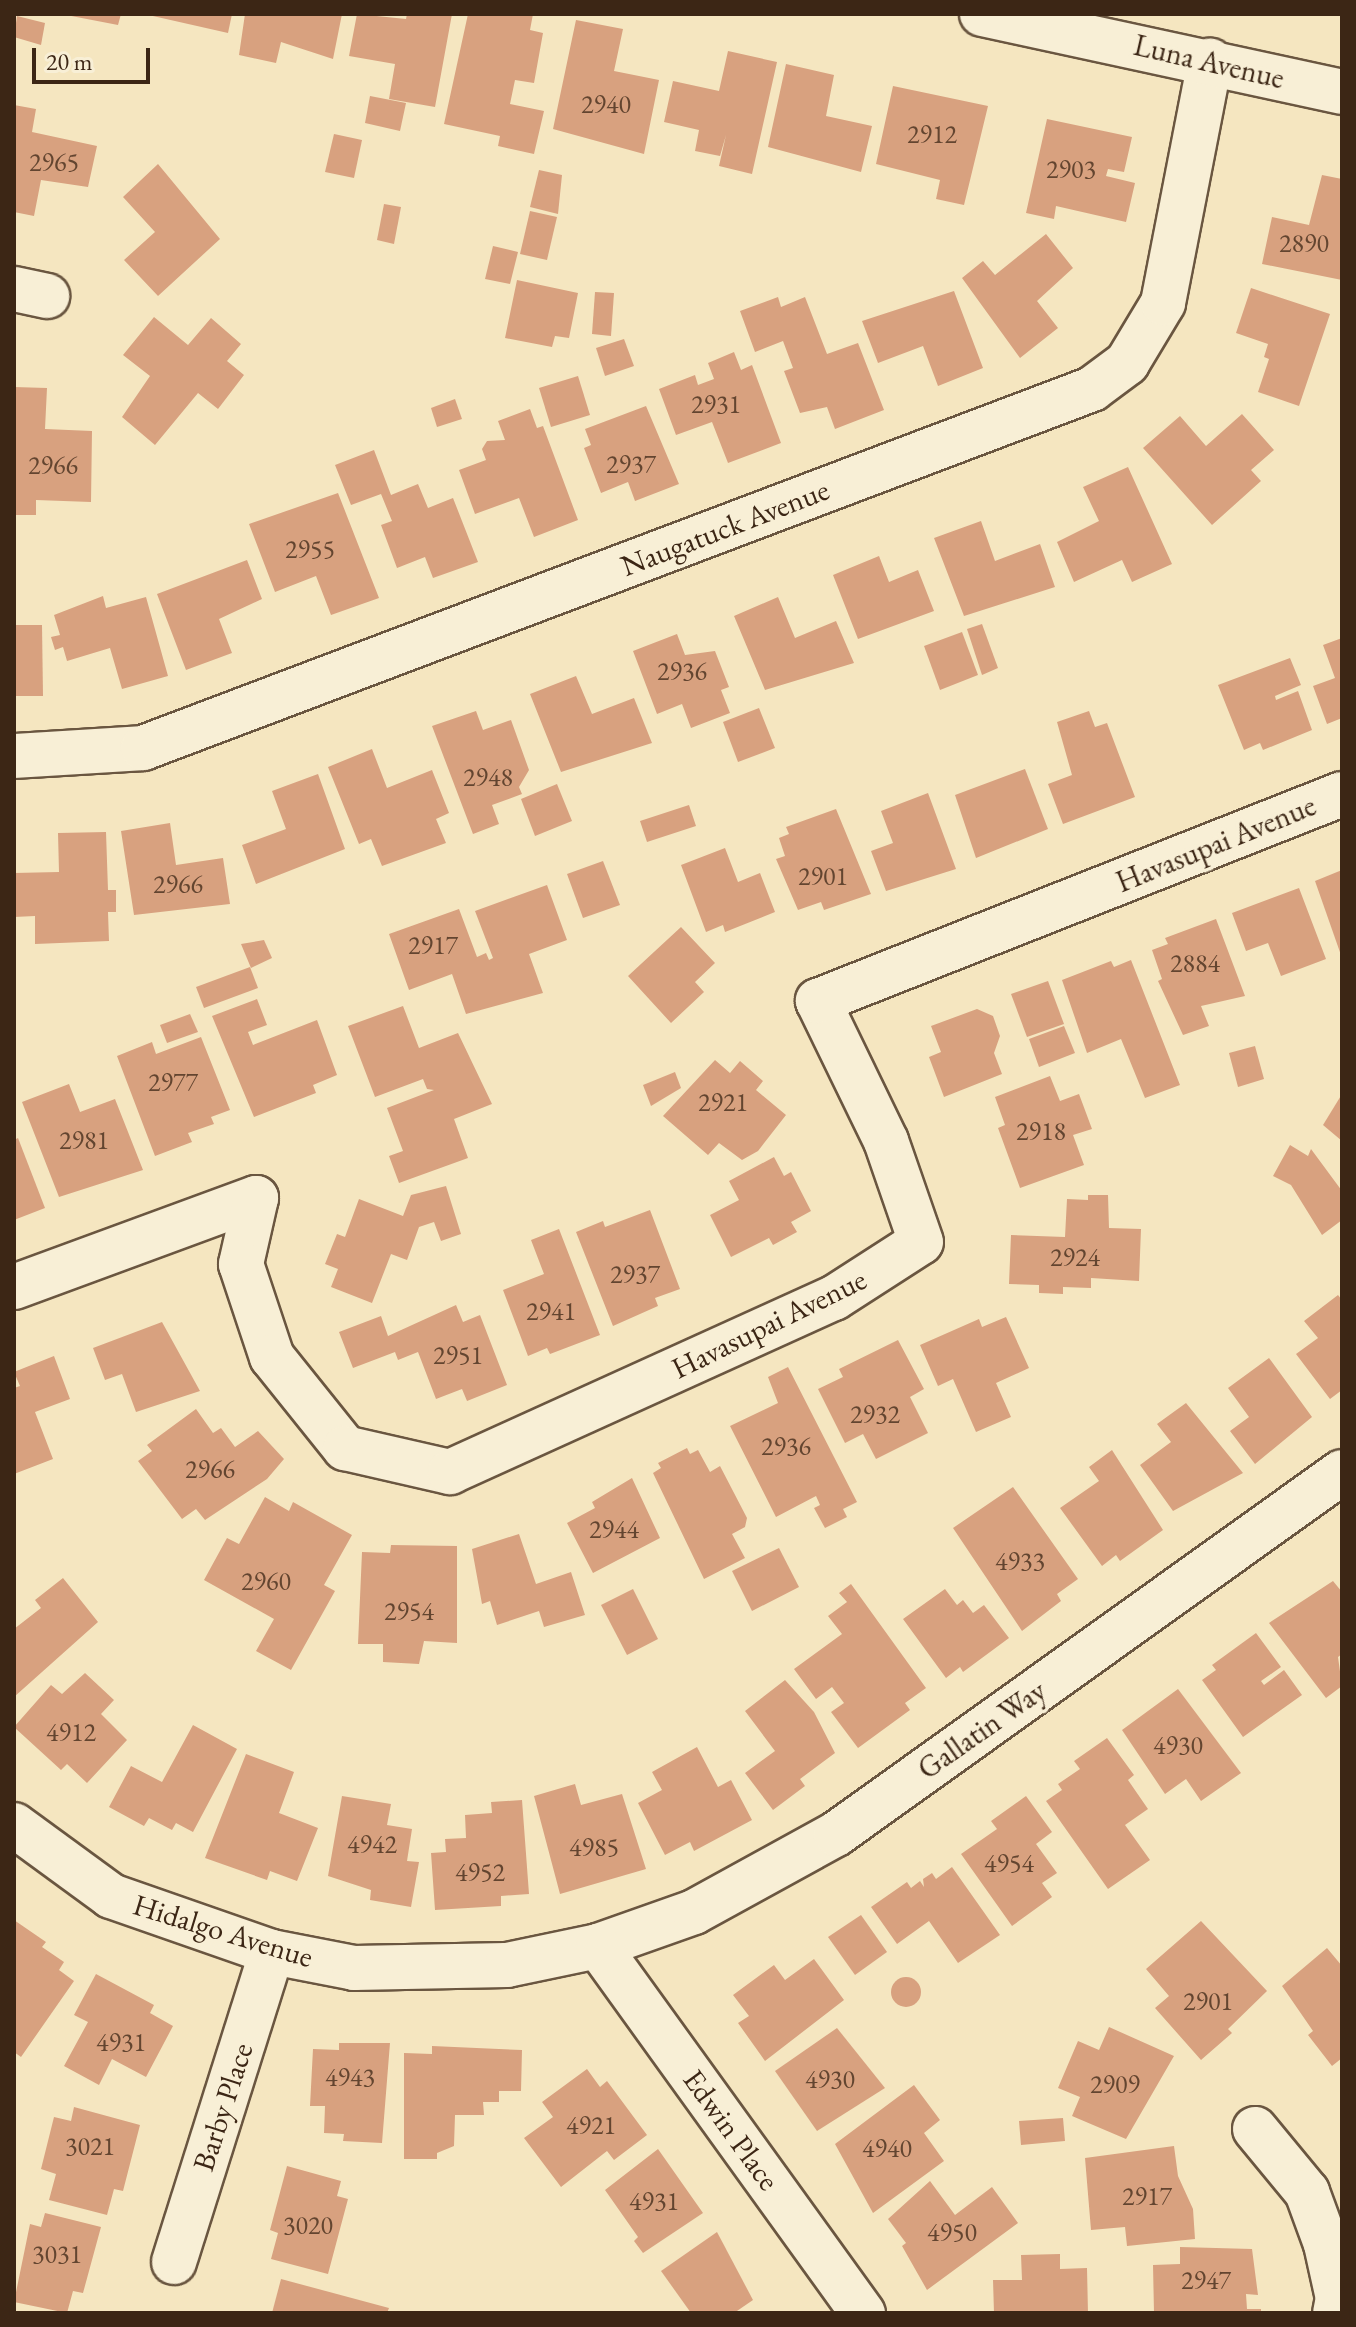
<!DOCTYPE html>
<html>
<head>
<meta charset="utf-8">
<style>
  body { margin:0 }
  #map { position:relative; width:1356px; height:2327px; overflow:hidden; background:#f5e6c0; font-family:"EB Garamond",serif }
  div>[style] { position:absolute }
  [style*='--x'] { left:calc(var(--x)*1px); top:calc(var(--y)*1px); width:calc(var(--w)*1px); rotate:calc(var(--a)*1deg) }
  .building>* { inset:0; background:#d8a17f }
  .round { border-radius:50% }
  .roads { filter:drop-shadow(2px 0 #6a5640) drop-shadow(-2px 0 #6a5640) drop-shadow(0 2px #6a5640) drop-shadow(0 -2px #6a5640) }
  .street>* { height:44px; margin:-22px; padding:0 22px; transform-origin:22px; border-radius:22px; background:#f8efd6 }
  .secondary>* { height:44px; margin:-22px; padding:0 22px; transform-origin:22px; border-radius:22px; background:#f8efd6 }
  span { translate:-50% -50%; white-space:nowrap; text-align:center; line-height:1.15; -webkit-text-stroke:7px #f8efd6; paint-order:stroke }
  .number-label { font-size:26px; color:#634530 }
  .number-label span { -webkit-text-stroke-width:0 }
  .street-label { font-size:30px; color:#3c2615 }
  .frame { position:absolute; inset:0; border:16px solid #3c2615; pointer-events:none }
  .scale { position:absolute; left:32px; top:48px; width:118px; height:36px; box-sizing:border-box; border:4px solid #3c2615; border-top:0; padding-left:10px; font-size:24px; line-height:28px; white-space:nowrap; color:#3c2615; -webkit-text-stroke:6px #f8efd6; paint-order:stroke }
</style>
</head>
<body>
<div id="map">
  <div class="building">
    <div style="clip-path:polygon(61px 14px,121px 14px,118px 25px)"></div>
    <div style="clip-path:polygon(144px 14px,232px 14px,228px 33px)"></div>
    <div style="clip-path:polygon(245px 14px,342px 14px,333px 59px,281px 42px,276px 63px,239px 55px)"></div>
    <div style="clip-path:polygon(357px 14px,406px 19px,407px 14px,452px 14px,435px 107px,389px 99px,395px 64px,349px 56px)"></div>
    <div style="clip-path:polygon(468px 14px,533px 14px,530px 30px,543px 33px,534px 83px,515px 80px,510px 104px,544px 111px,534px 154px,498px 146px,500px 136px,444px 124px)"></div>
    <div style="clip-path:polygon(17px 16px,45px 23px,41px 45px,14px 37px)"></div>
    <div style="clip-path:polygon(576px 20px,623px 29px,614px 71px,659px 80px,644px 154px,553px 129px)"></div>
    <div style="clip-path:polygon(728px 51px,777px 62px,752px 174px,719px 166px,726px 135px,720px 156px,695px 151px,699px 130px,664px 122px,673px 81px,719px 91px)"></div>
    <div style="clip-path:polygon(786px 64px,834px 75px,826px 116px,872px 126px,861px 172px,768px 147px)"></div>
    <div style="clip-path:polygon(893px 86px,988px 106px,964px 205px,936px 199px,940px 180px,876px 164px)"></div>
    <div style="clip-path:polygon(370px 96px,406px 103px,400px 131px,365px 123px)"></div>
    <div style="clip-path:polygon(14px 105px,36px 109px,32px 132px,97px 146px,88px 187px,41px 180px,34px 216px,14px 212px)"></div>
    <div style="clip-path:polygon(1047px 119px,1132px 137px,1124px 172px,1108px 169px,1106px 176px,1135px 183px,1126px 222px,1056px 206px,1054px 219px,1026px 213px)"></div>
    <div style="clip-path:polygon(334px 134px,362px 140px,354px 178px,325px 172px)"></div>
    <div style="clip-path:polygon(158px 164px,220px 239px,158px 296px,124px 260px,155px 232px,123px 197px)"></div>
    <div style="clip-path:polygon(539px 170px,562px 175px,558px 214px,530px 207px)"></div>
    <div style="clip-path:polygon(1322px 175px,1342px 179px,1342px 280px,1262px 264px,1272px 217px,1309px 225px)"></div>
    <div style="clip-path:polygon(384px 204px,401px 207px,394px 244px,377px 240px)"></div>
    <div style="clip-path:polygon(530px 211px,557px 217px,547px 260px,520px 254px)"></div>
    <div style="clip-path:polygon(1046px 234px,1073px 268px,1037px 301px,1058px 328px,1020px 358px,962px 278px,983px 261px,995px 275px)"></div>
    <div style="clip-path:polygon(493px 246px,518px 252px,510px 284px,485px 279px)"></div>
    <div style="clip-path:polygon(517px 280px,578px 293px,569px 338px,555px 336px,552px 347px,505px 338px)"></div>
    <div style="clip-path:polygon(1251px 288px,1330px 314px,1299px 406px,1258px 392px,1269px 359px,1264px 357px,1268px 344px,1236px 333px)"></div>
    <div style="clip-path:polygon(954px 291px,983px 368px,938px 386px,923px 346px,878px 363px,862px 321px)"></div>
    <div style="clip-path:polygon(595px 292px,614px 293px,611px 336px,592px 334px)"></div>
    <div style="clip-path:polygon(778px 297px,781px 307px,805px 297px,827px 354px,858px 343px,884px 410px,835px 429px,827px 407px,800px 413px,784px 371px,793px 368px,783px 341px,755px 352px,740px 311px)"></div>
    <div style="clip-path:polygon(154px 317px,188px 345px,211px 318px,241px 344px,227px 361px,244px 375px,218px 409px,198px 393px,155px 445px,122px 417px,150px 376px,123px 355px)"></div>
    <div style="clip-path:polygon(624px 339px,634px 366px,605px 376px,596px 348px)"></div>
    <div style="clip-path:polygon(734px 352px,741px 370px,752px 365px,781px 443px,728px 463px,712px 422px,676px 435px,659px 389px,695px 375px,698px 385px,714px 379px,708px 363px)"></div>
    <div style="clip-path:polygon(578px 376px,590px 415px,551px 427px,539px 388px)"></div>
    <div style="clip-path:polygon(14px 387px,47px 388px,45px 429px,92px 431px,91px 502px,36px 500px,36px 515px,14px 515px)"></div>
    <div style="clip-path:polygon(455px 399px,462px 419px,437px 427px,431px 408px)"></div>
    <div style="clip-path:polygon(646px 406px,679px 484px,635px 501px,628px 482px,601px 493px,584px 448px,591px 445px,585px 429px)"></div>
    <div style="clip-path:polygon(530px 409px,537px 428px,543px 426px,578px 520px,534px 537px,519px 498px,475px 514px,459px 470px,486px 460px,482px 449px,487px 441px,505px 440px,498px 421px)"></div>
    <div style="clip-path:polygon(1242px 414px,1274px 450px,1251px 470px,1261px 481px,1212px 525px,1143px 448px,1180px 416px,1206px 446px)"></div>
    <div style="clip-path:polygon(374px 450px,391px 495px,418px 484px,428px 508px,453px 498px,478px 562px,433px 578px,425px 557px,397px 568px,381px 525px,392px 521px,381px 494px,351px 505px,335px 465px)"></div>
    <div style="clip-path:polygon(1128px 467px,1172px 564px,1132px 582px,1122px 560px,1074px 582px,1057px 542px,1099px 521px,1083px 487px)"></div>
    <div style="clip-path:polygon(338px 493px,379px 598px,331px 615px,316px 576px,275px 592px,249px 524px)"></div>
    <div style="clip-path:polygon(981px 521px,995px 561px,1040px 544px,1055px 587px,964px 616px,934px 538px)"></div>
    <div style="clip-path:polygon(879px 556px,889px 582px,918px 570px,934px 611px,858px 639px,833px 575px)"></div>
    <div style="clip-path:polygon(247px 560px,262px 599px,219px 619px,232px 653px,186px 670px,157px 594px)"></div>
    <div style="clip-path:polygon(103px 596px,106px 608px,146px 597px,168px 676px,122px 689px,110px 648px,67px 661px,63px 647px,55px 650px,51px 637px,60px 635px,54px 615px)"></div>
    <div style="clip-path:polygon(778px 597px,795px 638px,836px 621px,854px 663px,765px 690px,734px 616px)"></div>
    <div style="clip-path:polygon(982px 624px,998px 668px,982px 675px,967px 629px)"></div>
    <div style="clip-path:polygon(14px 625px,42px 625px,43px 696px,14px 696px)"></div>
    <div style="clip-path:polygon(962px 632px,978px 675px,940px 690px,924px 646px)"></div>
    <div style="clip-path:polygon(677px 634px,685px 655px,715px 651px,729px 687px,721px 690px,730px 713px,691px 728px,682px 704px,657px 714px,633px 651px)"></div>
    <div style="clip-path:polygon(1342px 638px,1342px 718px,1327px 724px,1313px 686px,1335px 678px,1323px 645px)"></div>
    <div style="clip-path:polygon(1290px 658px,1301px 685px,1275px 696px,1276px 700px,1298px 691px,1312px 730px,1263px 750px,1260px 743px,1244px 750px,1218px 685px)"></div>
    <div style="clip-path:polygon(576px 676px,592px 714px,634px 698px,652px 743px,561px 772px,530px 694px)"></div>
    <div style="clip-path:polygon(759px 708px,775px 748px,738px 762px,723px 722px)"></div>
    <div style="clip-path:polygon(476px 711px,483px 730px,511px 720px,529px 770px,519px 787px,522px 794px,492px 805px,499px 824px,473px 834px,432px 726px)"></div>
    <div style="clip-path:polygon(1089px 711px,1095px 727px,1107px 723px,1135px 797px,1063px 824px,1048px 784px,1072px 775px,1057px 722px)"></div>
    <div style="clip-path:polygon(372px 749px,387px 788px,432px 770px,449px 813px,436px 819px,446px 843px,382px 866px,371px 839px,359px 844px,328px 767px)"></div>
    <div style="clip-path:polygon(1025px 769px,1048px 829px,976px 858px,955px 795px)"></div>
    <div style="clip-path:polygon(318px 774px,345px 849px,256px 884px,242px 845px,286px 829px,272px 791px)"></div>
    <div style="clip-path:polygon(557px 784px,572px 821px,535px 836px,521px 799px)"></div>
    <div style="clip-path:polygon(928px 793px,956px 869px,886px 891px,871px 851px,893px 843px,881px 811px)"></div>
    <div style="clip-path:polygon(689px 805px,696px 826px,647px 842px,640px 821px)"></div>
    <div style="clip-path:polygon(836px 809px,871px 894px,824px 910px,821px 902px,798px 910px,776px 859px,785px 856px,779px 838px,789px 834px,786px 827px)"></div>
    <div style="clip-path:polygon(170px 823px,176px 865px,223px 858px,230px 904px,134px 915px,121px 831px)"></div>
    <div style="clip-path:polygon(106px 832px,108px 890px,116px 890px,116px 912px,108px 912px,109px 941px,35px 944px,35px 916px,14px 917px,14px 873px,59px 872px,58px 833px)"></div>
    <div style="clip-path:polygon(725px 848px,738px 882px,760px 873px,775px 912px,725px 932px,723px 925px,706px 932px,681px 865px)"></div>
    <div style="clip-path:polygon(603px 861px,620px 905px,583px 918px,567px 874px)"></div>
    <div style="clip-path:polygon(1342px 870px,1342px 958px,1315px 881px)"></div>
    <div style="clip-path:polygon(547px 885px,567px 940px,529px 954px,543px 993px,466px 1014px,452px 974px,409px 990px,389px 934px,459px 909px,477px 957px,486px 953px,489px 960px,493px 958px,475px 911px)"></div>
    <div style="clip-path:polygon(1299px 888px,1326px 959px,1281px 976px,1268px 943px,1246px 951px,1232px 913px)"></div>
    <div style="clip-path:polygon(1216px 919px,1245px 996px,1201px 1006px,1209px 1026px,1183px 1035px,1158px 981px,1162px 979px,1152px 950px,1168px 944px,1165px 938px)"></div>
    <div style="clip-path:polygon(681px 927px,715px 963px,695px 982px,704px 992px,671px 1023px,628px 976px)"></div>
    <div style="clip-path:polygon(264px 940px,272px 958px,251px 968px,241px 944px)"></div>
    <div style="clip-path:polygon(1131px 960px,1180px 1085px,1145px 1098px,1121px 1039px,1087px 1053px,1062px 980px,1111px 961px,1114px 967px)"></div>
    <div style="clip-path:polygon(250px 967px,258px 988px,204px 1008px,196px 987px)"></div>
    <div style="clip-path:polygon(1048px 981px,1064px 1024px,1027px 1037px,1011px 994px)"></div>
    <div style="clip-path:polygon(257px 999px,267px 1025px,248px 1032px,253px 1045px,317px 1020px,337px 1075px,313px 1085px,316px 1093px,254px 1117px,212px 1016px)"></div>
    <div style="clip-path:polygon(403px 1006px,419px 1048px,458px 1033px,492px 1104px,454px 1119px,468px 1158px,399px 1183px,389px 1156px,403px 1151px,387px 1108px,434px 1090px,427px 1089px,423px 1079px,375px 1097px,348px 1026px)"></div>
    <div style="clip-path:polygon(977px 1009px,993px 1016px,1000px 1036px,994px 1053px,1002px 1074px,944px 1097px,929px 1057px,941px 1052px,931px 1026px)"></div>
    <div style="clip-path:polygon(190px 1014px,198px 1032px,167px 1043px,160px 1025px)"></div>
    <div style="clip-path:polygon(1064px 1026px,1075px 1053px,1039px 1067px,1029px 1039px)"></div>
    <div style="clip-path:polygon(201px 1037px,230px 1110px,211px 1117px,214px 1124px,188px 1133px,192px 1142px,155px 1156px,117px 1056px,152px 1042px,156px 1054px)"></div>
    <div style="clip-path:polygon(1255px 1046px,1264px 1079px,1238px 1087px,1229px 1053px)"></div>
    <div style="clip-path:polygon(715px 1060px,730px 1073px,740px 1061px,763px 1081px,756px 1090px,786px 1115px,758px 1151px,742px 1160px,719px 1143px,708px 1155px,663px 1116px)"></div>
    <div style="clip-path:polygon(675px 1072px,681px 1088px,651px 1106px,643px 1085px)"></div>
    <div style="clip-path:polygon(1050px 1076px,1060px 1101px,1079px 1094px,1092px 1129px,1073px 1135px,1084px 1165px,1020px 1188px,998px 1128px,1005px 1125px,995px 1097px)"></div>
    <div style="clip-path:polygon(69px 1084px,80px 1112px,115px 1099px,143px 1170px,59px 1197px,22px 1102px)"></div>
    <div style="clip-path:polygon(1342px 1094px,1342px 1141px,1323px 1125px)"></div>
    <div style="clip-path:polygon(18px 1138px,45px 1208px,14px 1220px,14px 1140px)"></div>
    <div style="clip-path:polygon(1290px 1145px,1308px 1156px,1311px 1149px,1342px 1191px,1342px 1220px,1322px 1235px,1291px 1185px,1273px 1176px)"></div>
    <div style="clip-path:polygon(774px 1157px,784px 1176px,791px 1172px,811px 1211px,791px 1222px,797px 1232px,773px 1245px,769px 1238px,731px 1257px,710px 1215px,739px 1200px,729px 1181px)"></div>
    <div style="clip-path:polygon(446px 1186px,461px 1234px,441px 1241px,434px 1222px,419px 1227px,407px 1260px,391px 1254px,372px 1303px,331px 1287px,338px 1269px,325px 1264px,337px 1234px,345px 1237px,359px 1199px,403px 1216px,411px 1195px)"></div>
    <div style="clip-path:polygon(1088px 1195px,1108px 1195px,1109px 1228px,1141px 1229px,1139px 1281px,1091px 1278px,1091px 1288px,1063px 1287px,1063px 1294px,1039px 1293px,1039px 1285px,1009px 1284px,1011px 1235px,1065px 1237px,1067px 1199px,1088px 1200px)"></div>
    <div style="clip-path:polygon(650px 1210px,680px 1289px,655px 1298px,658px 1306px,613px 1326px,576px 1232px,603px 1221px,605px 1227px)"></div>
    <div style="clip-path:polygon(559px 1229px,600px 1335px,550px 1354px,547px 1348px,528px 1356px,503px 1290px,544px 1274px,531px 1240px)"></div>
    <div style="clip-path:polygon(1338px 1295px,1342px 1300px,1342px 1390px,1330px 1399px,1296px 1354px,1318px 1338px,1304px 1321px)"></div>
    <div style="clip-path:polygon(456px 1305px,463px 1322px,480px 1315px,507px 1385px,467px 1401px,462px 1389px,436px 1399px,418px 1352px,398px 1360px,395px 1352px,353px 1368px,339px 1332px,381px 1316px,388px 1336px)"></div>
    <div style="clip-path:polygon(1006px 1317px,1029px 1368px,996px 1383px,1011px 1417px,976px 1432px,953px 1379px,938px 1386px,920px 1345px,979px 1319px,982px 1327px)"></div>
    <div style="clip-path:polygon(162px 1322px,200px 1391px,136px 1412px,122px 1374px,105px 1380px,93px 1348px)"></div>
    <div style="clip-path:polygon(898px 1340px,924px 1389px,910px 1397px,928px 1433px,876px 1459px,863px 1434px,845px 1443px,818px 1389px,843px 1377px,839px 1369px)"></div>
    <div style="clip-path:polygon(54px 1356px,70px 1399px,35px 1412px,53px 1459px,14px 1474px,14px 1388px,20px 1386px,14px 1372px)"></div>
    <div style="clip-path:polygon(1269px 1358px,1312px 1417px,1255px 1464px,1230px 1431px,1249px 1417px,1228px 1388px)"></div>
    <div style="clip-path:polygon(788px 1367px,857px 1502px,843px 1509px,847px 1517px,825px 1528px,814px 1508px,820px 1505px,816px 1496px,776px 1517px,730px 1426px,778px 1403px,768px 1377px)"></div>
    <div style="clip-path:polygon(1186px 1403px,1243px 1473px,1173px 1511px,1140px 1465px,1171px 1442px,1157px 1424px)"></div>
    <div style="clip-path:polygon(196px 1409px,213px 1433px,221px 1428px,235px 1447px,258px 1431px,284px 1459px,267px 1479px,205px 1520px,196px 1509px,182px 1519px,138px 1461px,152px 1451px,147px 1445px)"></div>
    <div style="clip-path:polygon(687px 1448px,690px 1454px,698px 1450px,710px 1472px,720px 1466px,747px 1518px,745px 1527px,732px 1534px,745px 1558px,704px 1579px,653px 1473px,661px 1468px,658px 1463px)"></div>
    <div style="clip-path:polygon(1112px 1450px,1163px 1530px,1120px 1561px,1116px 1555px,1102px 1566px,1060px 1508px,1099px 1481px,1089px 1467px)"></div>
    <div style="clip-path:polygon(632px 1478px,660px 1538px,593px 1573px,567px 1523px,595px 1508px,592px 1502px)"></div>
    <div style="clip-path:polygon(1013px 1487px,1078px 1579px,1057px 1594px,1061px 1601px,1022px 1631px,953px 1528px)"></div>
    <div style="clip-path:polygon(265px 1497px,289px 1511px,293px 1502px,352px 1535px,324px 1585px,335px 1591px,291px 1670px,256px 1651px,274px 1619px,204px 1580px,227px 1538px,239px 1544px)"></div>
    <div style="clip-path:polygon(519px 1534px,536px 1584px,571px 1572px,585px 1615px,544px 1627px,539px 1611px,497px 1625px,490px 1601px,482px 1604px,472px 1549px)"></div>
    <div style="clip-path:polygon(391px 1545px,457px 1546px,457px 1643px,424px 1641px,419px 1664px,383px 1662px,383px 1644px,358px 1644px,362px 1552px,390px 1553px)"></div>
    <div style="clip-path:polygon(779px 1548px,799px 1587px,752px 1611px,732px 1571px)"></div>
    <div style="clip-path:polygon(63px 1578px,98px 1622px,14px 1697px,14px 1629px,41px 1608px,35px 1600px)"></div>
    <div style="clip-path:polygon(1333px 1581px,1342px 1592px,1342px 1654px,1338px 1657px,1342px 1686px,1326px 1698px,1269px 1623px)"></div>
    <div style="clip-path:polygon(851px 1584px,926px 1688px,905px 1703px,910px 1710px,858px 1748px,831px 1712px,844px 1703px,832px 1687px,816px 1699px,794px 1669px,842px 1634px,828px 1616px,847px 1602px,839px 1593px)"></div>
    <div style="clip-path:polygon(633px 1589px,658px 1639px,627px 1655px,601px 1605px)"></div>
    <div style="clip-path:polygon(945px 1589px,957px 1605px,963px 1600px,973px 1613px,984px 1605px,1009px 1638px,963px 1672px,960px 1667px,946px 1678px,903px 1619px)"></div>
    <div style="clip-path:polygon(1256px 1633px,1281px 1667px,1261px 1681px,1264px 1685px,1284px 1670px,1302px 1695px,1243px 1737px,1202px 1680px,1216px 1670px,1212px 1665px)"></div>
    <div style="clip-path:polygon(85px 1673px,114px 1700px,101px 1714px,127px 1740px,87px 1783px,67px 1764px,61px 1770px,14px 1727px,51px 1685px,62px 1694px)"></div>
    <div style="clip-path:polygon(785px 1680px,814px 1712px,835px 1753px,800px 1779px,805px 1786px,773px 1810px,745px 1773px,775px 1751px,745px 1711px)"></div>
    <div style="clip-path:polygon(1178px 1689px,1241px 1773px,1201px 1801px,1186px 1779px,1165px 1794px,1122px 1730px)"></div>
    <div style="clip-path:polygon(193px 1725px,237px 1749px,193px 1832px,176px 1823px,172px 1830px,149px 1818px,144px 1826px,109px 1807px,131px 1766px,162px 1782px)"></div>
    <div style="clip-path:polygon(1107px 1738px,1134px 1775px,1128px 1780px,1148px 1809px,1125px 1825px,1150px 1860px,1108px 1889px,1046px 1801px,1062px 1790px,1058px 1784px,1080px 1769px,1074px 1761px)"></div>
    <div style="clip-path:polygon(697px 1747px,718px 1787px,731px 1780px,752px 1820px,694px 1851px,690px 1842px,665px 1855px,638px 1803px,662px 1790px,652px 1772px)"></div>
    <div style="clip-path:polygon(246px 1754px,294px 1772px,279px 1813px,318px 1828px,297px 1881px,270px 1871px,267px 1880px,205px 1858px)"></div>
    <div style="clip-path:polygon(575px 1784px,581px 1805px,622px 1794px,646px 1869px,560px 1894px,534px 1796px)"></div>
    <div style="clip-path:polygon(342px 1796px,391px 1804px,387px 1825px,412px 1829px,407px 1861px,419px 1862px,411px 1907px,370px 1900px,371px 1890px,328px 1876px)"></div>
    <div style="clip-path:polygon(1026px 1796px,1052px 1832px,1036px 1844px,1057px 1873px,1042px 1883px,1052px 1897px,1012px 1926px,961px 1854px,997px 1829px,991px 1821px)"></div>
    <div style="clip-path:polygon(522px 1800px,529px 1894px,501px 1896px,501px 1906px,435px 1910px,431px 1853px,446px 1852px,445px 1839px,466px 1838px,465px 1815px,492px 1813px,491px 1802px)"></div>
    <div style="clip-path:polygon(952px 1867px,1000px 1935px,958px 1963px,929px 1921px,897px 1944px,871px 1907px,907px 1882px,911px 1888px,920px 1881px,924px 1887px,923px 1879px,932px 1873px,936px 1879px)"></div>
    <div style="clip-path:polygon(861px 1915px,887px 1952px,855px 1975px,828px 1937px)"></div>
    <div style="clip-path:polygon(14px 1920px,46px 1942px,42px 1947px,64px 1962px,59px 1970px,74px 1981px,21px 2057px,14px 2052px)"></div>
    <div style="clip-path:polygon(1201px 1921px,1267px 1991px,1228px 2029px,1232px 2033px,1201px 2060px,1155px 2008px,1169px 1996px,1146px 1969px)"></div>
    <div style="clip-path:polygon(1327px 1948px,1342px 1966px,1342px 2058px,1332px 2066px,1308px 2035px,1313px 2031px,1282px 1986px)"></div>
    <div style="clip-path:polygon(814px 1959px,844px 2000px,765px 2061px,738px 2023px,749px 2016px,733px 1995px,774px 1965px,785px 1980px)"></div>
    <div style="clip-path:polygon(96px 1974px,154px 2005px,150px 2013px,173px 2026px,146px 2077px,112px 2059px,99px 2085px,64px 2066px,88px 2022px,74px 2015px)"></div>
    <div class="round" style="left:891px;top:1977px;width:30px;height:30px"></div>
    <div style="clip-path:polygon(1109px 2027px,1174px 2056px,1126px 2139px,1072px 2116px,1080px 2097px,1058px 2088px,1078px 2041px,1099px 2050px)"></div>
    <div style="clip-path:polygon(837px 2028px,885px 2088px,817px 2131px,775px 2071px)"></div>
    <div style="clip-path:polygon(339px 2043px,390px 2043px,382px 2143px,343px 2141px,344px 2134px,324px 2133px,325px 2106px,310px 2106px,313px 2049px,339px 2050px)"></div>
    <div style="clip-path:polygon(432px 2046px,522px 2050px,521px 2091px,499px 2091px,499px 2102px,483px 2102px,484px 2115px,455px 2115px,454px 2146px,437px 2153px,437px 2159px,404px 2159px,404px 2053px,432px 2054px)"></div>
    <div style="clip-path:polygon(587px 2069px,600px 2087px,607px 2081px,647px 2135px,614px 2160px,607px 2151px,561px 2187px,524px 2138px,553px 2117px,542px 2102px)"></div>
    <div style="clip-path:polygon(914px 2085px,940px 2120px,924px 2133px,944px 2161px,873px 2213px,835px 2144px)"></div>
    <div style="clip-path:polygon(74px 2107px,140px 2125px,123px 2191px,114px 2189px,107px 2215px,49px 2200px,56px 2174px,41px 2169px,54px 2117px,71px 2121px)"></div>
    <div style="clip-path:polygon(1063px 2118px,1065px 2141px,1021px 2145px,1019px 2121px)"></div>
    <div style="clip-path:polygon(1174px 2146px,1178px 2176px,1193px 2209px,1195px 2239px,1127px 2246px,1125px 2227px,1091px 2230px,1085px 2158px)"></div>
    <div style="clip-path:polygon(658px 2149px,703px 2213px,643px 2253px,634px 2241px,638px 2237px,605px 2190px)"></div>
    <div style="clip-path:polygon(287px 2166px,341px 2181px,337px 2196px,348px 2199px,328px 2274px,271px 2259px,278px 2233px,270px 2230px)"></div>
    <div style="clip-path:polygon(930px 2181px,955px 2215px,992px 2187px,1018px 2223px,927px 2290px,902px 2246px,906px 2243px,888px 2219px)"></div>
    <div style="clip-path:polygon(45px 2213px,101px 2227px,83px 2293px,73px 2291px,67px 2313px,14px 2302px,30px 2224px,41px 2227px)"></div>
    <div style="clip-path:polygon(717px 2232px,753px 2300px,734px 2313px,691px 2313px,661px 2271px)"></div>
    <div style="clip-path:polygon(1180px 2247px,1252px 2249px,1258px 2295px,1246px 2294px,1247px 2309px,1261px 2309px,1261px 2313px,1154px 2313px,1153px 2265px,1180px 2264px)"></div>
    <div style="clip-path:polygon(1060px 2254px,1060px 2269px,1087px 2268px,1088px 2313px,994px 2313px,993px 2280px,1022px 2280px,1021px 2255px)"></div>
    <div style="clip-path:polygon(281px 2279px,389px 2308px,387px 2313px,272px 2313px)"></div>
  </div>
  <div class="roads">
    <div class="street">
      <div style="--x:14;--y:289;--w:34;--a:12"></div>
      <div style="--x:14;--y:756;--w:129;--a:-3.5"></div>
      <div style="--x:143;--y:748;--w:1015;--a:-20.72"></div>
      <div style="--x:1092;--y:389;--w:44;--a:-36.6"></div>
      <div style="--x:1127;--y:363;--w:70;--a:-59"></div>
      <div style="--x:1163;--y:303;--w:247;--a:-79"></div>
      <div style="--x:14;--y:1287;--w:258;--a:-20.2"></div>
      <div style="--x:256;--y:1198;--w:68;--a:102.8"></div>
      <div style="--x:241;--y:1264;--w:98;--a:71.6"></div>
      <div style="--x:272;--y:1357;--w:117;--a:51.3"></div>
      <div style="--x:345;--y:1448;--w:108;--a:12.9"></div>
      <div style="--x:450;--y:1472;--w:422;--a:-24.4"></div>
      <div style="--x:834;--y:1298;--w:103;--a:-32.8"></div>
      <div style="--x:921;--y:1242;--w:107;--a:-109.1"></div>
      <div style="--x:886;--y:1141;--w:156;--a:-115.9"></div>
      <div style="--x:818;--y:1001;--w:563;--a:-21.56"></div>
      <div style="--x:14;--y:1825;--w:120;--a:36.2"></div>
      <div style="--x:111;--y:1896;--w:170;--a:19.2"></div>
      <div style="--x:272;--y:1952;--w:84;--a:11"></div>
      <div style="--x:354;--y:1968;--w:153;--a:-1.1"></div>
      <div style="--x:507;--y:1965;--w:93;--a:-11.8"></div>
      <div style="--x:598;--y:1946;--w:102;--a:-19.5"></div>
      <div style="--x:694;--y:1912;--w:162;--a:-28.8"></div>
      <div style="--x:836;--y:1834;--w:622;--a:-35.58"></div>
      <div style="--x:598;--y:1946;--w:453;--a:54.2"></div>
      <div style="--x:1255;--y:2129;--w:82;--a:50.5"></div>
      <div style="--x:1307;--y:2192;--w:55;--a:69.9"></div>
      <div style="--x:1326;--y:2244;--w:55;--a:77.5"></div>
      <div style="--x:1338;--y:2298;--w:15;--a:101"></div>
      <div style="--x:174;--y:2262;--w:325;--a:-72.5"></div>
    </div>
    <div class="secondary">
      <div style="--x:982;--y:14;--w:368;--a:12.2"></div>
    </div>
  </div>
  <div class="number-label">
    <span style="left:606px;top:105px">2940</span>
    <span style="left:932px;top:135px">2912</span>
    <span style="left:54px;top:163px">2965</span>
    <span style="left:1071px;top:170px">2903</span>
    <span style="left:1304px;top:244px">2890</span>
    <span style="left:716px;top:405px">2931</span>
    <span style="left:631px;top:465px">2937</span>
    <span style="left:53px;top:466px">2966</span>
    <span style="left:310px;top:550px">2955</span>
    <span style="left:682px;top:672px">2936</span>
    <span style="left:488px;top:778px">2948</span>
    <span style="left:823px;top:877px">2901</span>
    <span style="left:178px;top:885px">2966</span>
    <span style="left:433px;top:946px">2917</span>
    <span style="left:1195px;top:964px">2884</span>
    <span style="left:173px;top:1083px">2977</span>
    <span style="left:723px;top:1103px">2921</span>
    <span style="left:1041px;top:1132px">2918</span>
    <span style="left:84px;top:1141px">2981</span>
    <span style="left:1075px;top:1258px">2924</span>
    <span style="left:635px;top:1275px">2937</span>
    <span style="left:551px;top:1312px">2941</span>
    <span style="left:458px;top:1356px">2951</span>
    <span style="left:875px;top:1415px">2932</span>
    <span style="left:786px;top:1447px">2936</span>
    <span style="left:210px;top:1470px">2966</span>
    <span style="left:614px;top:1530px">2944</span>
    <span style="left:1020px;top:1562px">4933</span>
    <span style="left:266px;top:1582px">2960</span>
    <span style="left:409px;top:1612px">2954</span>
    <span style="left:71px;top:1733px">4912</span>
    <span style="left:1178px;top:1746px">4930</span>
    <span style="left:372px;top:1845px">4942</span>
    <span style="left:594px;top:1848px">4985</span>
    <span style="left:1009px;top:1864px">4954</span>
    <span style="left:480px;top:1873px">4952</span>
    <span style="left:1208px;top:2002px">2901</span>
    <span style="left:121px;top:2043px">4931</span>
    <span style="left:350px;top:2078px">4943</span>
    <span style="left:830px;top:2080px">4930</span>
    <span style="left:1115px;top:2085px">2909</span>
    <span style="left:591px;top:2126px">4921</span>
    <span style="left:90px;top:2147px">3021</span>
    <span style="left:887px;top:2149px">4940</span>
    <span style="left:1147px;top:2197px">2917</span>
    <span style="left:654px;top:2202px">4931</span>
    <span style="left:308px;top:2226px">3020</span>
    <span style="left:952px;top:2233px">4950</span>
    <span style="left:57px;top:2255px">3031</span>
    <span style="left:1206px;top:2281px">2947</span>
  </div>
  <div class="street-label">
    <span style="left:1209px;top:62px;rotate:13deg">Luna Avenue</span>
    <span style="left:725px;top:528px;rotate:-21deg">Naugatuck Avenue</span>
    <span style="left:1216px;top:844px;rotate:-22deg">Havasupai Avenue</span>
    <span style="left:769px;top:1324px;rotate:-26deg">Havasupai Avenue</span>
    <span style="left:982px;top:1730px;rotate:-35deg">Gallatin Way</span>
    <span style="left:223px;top:1931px;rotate:17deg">Hidalgo Avenue</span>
    <span style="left:223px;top:2107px;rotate:-72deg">Barby Place</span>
    <span style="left:731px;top:2130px;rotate:54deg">Edwin Place</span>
  </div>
  <div class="frame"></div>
  <div class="scale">20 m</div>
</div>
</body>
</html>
